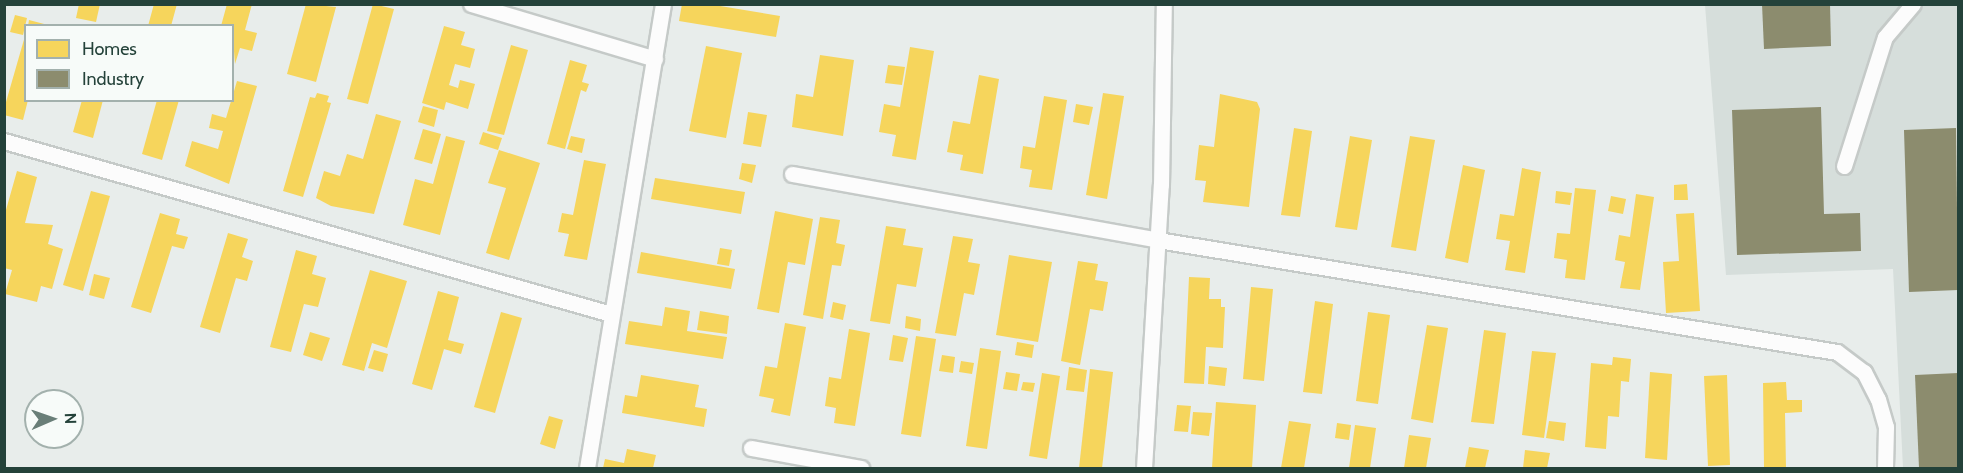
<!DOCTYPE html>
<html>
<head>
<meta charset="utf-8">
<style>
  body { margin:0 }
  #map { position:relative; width:1963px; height:473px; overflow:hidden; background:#e8edeb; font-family:Cabin,sans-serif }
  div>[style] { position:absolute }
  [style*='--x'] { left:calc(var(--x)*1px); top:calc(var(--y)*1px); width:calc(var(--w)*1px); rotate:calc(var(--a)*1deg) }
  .built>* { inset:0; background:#d6dedb }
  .homes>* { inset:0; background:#f6d55c }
  .industry>* { inset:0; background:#8c8c6e }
  .roads { filter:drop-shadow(2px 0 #c5cac8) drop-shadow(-2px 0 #c5cac8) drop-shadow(0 2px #c5cac8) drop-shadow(0 -2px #c5cac8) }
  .lane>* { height:15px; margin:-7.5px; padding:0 7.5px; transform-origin:7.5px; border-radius:7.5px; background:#fcfcfc }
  span { translate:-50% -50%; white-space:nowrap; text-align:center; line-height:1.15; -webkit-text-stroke:6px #f7fbf9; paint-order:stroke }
  .frame { position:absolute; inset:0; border:6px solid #24423a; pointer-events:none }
  .legend { position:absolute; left:24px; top:24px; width:210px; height:78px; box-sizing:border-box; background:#f7fbf9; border:2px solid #a3b1ad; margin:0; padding:8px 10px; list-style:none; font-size:18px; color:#24423a }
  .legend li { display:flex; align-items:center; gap:12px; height:30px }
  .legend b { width:30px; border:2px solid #a3b1ad }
  .north { position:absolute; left:24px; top:389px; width:60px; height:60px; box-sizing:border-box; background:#f7fbf9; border:2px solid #a3b1ad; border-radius:50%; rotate:88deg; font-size:16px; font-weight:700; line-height:24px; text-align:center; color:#24423a }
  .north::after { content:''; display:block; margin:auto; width:21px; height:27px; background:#697e78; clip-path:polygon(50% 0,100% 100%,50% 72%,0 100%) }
</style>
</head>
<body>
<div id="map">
  <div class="built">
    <div style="clip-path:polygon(1705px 5px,1958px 5px,1958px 468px,1903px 468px,1893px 269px,1726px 275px)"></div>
  </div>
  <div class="homes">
    <div style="clip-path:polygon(79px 4px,100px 4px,96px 22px,76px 18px)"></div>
    <div style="clip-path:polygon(154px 4px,177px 4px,171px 26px,148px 26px)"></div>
    <div style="clip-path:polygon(227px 4px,252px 4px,245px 30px,257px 33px,252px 51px,240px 48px,235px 64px,232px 26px,221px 26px)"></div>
    <div style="clip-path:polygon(306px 4px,336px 7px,316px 82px,287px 74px)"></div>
    <div style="clip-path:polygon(373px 4px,394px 9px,368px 104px,347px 99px)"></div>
    <div style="clip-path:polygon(682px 4px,708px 4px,780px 16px,776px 37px,679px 21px)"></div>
    <div style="clip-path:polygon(15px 15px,27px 18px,23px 35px,10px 32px)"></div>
    <div style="clip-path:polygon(29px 20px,48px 25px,48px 26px,28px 26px)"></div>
    <div style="clip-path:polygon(444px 26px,465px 32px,461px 45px,475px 49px,470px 68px,455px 64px,449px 85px,458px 88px,460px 80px,475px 84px,468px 109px,446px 102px,444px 110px,422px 103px)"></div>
    <div style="clip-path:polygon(25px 36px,28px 100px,23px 120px,4px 115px,4px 109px)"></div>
    <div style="clip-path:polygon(511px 45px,528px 50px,504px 135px,487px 131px)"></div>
    <div style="clip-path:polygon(706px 46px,742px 53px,726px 138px,689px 131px)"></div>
    <div style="clip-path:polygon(910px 47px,934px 51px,916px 160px,892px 156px,896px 135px,879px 132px,884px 104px,900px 107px)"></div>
    <div style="clip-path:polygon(820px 55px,854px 60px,843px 136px,792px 127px,796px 94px,813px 97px)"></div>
    <div style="clip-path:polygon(570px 60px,587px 65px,582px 82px,589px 84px,586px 92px,581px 90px,565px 149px,547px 144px)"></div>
    <div style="clip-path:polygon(888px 65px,905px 67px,902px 85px,885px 83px)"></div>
    <div style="clip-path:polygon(979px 75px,999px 79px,983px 174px,960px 170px,963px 155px,947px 152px,953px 121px,970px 124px)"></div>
    <div style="clip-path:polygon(237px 81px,257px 86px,229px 184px,185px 166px,192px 141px,218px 149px,223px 131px,209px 128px,212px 114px,226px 118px)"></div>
    <div style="clip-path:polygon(317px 93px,329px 96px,327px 102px,331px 103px,303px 197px,283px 191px,310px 97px,315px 98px)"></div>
    <div style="clip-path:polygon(1103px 93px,1124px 96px,1107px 199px,1086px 195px)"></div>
    <div style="clip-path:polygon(1220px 94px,1257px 102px,1260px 109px,1249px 207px,1203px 202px,1206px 181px,1195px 180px,1199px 145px,1214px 147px)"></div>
    <div style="clip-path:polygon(1044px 96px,1067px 100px,1052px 190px,1029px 187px,1032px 170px,1020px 168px,1023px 146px,1035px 148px)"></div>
    <div style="clip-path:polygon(82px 100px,103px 100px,93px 138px,73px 132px)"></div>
    <div style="clip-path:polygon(157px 100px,179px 100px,162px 160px,142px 154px)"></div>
    <div style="clip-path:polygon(1076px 104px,1093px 107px,1089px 125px,1073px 122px)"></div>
    <div style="clip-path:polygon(423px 106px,438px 110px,434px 127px,418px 122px)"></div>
    <div style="clip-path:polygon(748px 112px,767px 115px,761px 147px,743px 144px)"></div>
    <div style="clip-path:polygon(376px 114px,401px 121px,374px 214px,331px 206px,316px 198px,324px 171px,340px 176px,347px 154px,363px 159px)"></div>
    <div style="clip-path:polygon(1294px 128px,1312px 131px,1300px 217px,1281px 215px)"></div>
    <div style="clip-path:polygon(423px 129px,441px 134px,432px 164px,414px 159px)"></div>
    <div style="clip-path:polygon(483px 132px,502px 138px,498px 150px,479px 144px)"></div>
    <div style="clip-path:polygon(446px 136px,465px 141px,440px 235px,403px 225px,415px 179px,433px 184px)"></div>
    <div style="clip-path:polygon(571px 136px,585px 139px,582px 153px,567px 149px)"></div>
    <div style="clip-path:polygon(1350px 136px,1372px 140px,1357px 230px,1335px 227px)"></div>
    <div style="clip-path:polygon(1410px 136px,1435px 140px,1416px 251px,1391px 247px)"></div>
    <div style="clip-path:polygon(499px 150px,540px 163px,509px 260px,486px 253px,506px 188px,488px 183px)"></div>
    <div style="clip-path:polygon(584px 160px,606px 164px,587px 260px,564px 256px,569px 234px,558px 232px,562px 213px,573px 215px)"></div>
    <div style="clip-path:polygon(742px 163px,756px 165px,752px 183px,739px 179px)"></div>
    <div style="clip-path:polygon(1463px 165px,1485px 170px,1468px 263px,1445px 258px)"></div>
    <div style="clip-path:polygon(1522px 168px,1541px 172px,1525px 273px,1505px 270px,1510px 241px,1496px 239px,1500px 214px,1514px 216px)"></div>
    <div style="clip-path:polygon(17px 171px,37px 177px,25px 223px,53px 225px,48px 244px,63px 249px,52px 289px,41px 286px,37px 302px,5px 294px,12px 270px,4px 268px,4px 217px)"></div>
    <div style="clip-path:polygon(655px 178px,745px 192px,741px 214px,651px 199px)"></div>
    <div style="clip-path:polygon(1687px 184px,1688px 200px,1674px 200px,1674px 185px)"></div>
    <div style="clip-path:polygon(1575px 188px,1596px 190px,1585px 280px,1565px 278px,1567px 260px,1554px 258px,1557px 233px,1570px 234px)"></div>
    <div style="clip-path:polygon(91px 191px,110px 196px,83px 291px,63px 285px)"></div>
    <div style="clip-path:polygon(1556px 191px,1572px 193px,1570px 205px,1555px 203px)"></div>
    <div style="clip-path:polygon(1636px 194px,1654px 197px,1640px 290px,1620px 288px,1625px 262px,1615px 260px,1619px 235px,1630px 237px)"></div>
    <div style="clip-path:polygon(1611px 196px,1626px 199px,1623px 214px,1608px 211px)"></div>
    <div style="clip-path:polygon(775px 211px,813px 219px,805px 265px,788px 262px,779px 313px,757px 309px)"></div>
    <div style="clip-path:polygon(160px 213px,180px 219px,176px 234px,188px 237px,184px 249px,172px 246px,151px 313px,131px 307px)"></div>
    <div style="clip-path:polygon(1694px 213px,1700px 311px,1666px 313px,1663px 262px,1679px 261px,1676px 214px)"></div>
    <div style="clip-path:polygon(820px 217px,840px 220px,836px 243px,845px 245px,841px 266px,832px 265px,823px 319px,803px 315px)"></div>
    <div style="clip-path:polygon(886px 226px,906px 229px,903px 245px,923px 248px,916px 287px,897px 284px,890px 324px,870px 321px)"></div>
    <div style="clip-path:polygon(228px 233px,248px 239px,242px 257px,253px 261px,247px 281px,236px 278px,220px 333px,200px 327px)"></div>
    <div style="clip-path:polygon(953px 236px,973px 239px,968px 262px,980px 264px,974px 295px,964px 293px,956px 336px,935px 333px)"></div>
    <div style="clip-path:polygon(720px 248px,732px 250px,729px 266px,717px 264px)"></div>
    <div style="clip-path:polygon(296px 250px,317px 256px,312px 274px,326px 278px,318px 307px,304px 304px,291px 352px,270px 347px)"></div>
    <div style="clip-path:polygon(641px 252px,735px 269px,731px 289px,637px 273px)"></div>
    <div style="clip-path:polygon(1009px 255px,1052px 262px,1038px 342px,996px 335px)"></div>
    <div style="clip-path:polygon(1078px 261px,1098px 264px,1095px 280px,1108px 282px,1103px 311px,1090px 309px,1080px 365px,1061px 361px)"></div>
    <div style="clip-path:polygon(370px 270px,407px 281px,387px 348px,372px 343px,364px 371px,342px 365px)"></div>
    <div style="clip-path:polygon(94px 274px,110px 278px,104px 299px,89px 295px)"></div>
    <div style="clip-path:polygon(1189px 277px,1210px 278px,1209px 299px,1221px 299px,1221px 307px,1225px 307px,1223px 348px,1206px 347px,1204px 384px,1184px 383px)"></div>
    <div style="clip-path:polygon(1251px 287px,1273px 289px,1264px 381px,1243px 379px)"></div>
    <div style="clip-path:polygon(438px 291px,459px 297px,448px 340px,464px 344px,461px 354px,444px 349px,432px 390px,412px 384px)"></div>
    <div style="clip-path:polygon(1315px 301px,1333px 304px,1322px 394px,1303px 392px)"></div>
    <div style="clip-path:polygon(833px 302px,846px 305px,843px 320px,830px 317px)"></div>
    <div style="clip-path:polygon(665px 307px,690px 311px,687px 331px,727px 337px,723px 359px,625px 344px,629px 321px,662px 326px)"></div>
    <div style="clip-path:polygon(700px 311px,729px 316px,727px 334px,697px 330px)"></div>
    <div style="clip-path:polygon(501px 312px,522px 318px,495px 413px,474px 407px)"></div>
    <div style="clip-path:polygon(1368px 312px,1390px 315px,1378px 404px,1356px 401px)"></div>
    <div style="clip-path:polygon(906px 316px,921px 319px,920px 331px,905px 328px)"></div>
    <div style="clip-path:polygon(785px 323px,806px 327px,790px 416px,771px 412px,774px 399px,759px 396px,765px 366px,777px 368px)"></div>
    <div style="clip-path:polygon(1427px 325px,1448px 328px,1433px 423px,1411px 419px)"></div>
    <div style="clip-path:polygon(849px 329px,870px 333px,855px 426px,834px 423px,836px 408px,825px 406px,829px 377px,841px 379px)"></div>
    <div style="clip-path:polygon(1484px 330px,1506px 333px,1494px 424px,1471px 422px)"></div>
    <div style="clip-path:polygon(310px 332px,330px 338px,322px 361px,303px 355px)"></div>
    <div style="clip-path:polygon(893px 335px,908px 338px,903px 362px,889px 360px)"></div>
    <div style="clip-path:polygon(916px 336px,936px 339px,921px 437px,901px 434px)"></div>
    <div style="clip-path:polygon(1017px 342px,1034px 345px,1032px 358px,1015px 355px)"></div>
    <div style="clip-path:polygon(980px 348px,1001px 351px,987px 449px,966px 446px)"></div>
    <div style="clip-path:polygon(374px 350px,388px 354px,383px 372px,368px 368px)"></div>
    <div style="clip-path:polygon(1532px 351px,1556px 353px,1544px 438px,1522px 435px)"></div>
    <div style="clip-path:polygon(942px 355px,955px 357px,953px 373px,939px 371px)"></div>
    <div style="clip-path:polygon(1613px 357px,1631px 359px,1629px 382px,1621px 381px,1619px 417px,1608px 416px,1606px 449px,1585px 447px,1591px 363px,1612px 365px)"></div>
    <div style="clip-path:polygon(961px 361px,974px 363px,972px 374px,959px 372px)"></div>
    <div style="clip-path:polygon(1209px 366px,1227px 368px,1225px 386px,1208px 384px)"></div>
    <div style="clip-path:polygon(1069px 367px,1087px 370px,1084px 392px,1066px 390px)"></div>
    <div style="clip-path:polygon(1090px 369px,1113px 372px,1102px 468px,1079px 468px)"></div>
    <div style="clip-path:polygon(1006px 372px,1020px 374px,1017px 391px,1003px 389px)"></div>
    <div style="clip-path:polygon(1650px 372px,1672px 374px,1667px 460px,1645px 458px)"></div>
    <div style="clip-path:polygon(1042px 373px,1060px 376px,1047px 459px,1029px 456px)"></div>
    <div style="clip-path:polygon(641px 375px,699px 385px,695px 407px,707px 409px,704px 427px,622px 413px,625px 395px,637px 397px)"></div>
    <div style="clip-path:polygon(1727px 375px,1730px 465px,1708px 466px,1704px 376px)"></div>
    <div style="clip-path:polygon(1023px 382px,1035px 383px,1033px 392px,1021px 390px)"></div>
    <div style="clip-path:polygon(1786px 382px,1787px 400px,1802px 400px,1802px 412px,1785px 413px,1786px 468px,1764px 468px,1763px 383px)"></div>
    <div style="clip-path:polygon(1216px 402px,1256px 405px,1252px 468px,1212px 468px)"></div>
    <div style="clip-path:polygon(1177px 405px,1191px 406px,1188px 432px,1174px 431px)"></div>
    <div style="clip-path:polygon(1193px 412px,1212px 413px,1209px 436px,1191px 434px)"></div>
    <div style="clip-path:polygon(549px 416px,563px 420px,555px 449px,540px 444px)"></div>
    <div style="clip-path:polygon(1289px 421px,1311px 424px,1304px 468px,1281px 468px)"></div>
    <div style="clip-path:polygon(1549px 421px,1566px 423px,1564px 441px,1546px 438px)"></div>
    <div style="clip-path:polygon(1337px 423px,1351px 425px,1349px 440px,1335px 438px)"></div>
    <div style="clip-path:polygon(1355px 425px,1376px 428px,1370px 468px,1349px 468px)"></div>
    <div style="clip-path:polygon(1409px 435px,1431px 438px,1426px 468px,1404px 468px)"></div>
    <div style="clip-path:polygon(1469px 447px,1489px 450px,1485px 468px,1465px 468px)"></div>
    <div style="clip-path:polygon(627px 449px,656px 455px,653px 468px,603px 468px,605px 459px,624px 463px)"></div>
    <div style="clip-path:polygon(1525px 450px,1550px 453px,1547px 468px,1523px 468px)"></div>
  </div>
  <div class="industry">
    <div style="clip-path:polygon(1762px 4px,1830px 4px,1831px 46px,1764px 49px)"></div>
    <div style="clip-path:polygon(1821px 107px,1824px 214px,1860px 213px,1861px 251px,1737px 255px,1732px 110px)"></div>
    <div style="clip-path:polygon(1956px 128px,1958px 290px,1909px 292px,1904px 130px)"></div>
    <div style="clip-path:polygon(1958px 373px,1958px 468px,1919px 468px,1915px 375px)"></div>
  </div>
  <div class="roads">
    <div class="lane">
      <div style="--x:471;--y:4;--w:192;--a:16.6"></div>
      <div style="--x:4;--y:141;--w:631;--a:15.91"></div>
      <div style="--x:1844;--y:166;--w:135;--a:-72.4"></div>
      <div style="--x:1885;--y:37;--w:43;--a:-49.7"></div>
      <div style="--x:792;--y:174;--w:372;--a:10.2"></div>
      <div style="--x:1158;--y:240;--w:688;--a:9.37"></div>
      <div style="--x:1837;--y:352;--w:34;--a:37"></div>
      <div style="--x:1864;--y:372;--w:30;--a:63"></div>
      <div style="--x:1878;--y:399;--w:29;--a:74"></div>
      <div style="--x:1886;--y:427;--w:41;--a:91.4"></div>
      <div style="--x:751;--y:448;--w:112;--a:10.3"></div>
      <div style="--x:587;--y:468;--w:470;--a:-80.7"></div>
      <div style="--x:1144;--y:468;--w:284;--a:-86.6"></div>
      <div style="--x:1161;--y:185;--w:181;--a:-89.1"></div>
    </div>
  </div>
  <div class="frame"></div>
  <ul class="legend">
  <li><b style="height:16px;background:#f6d55c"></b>Homes</li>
  <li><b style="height:16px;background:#8c8c6e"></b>Industry</li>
  </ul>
  <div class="north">N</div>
</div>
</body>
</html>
